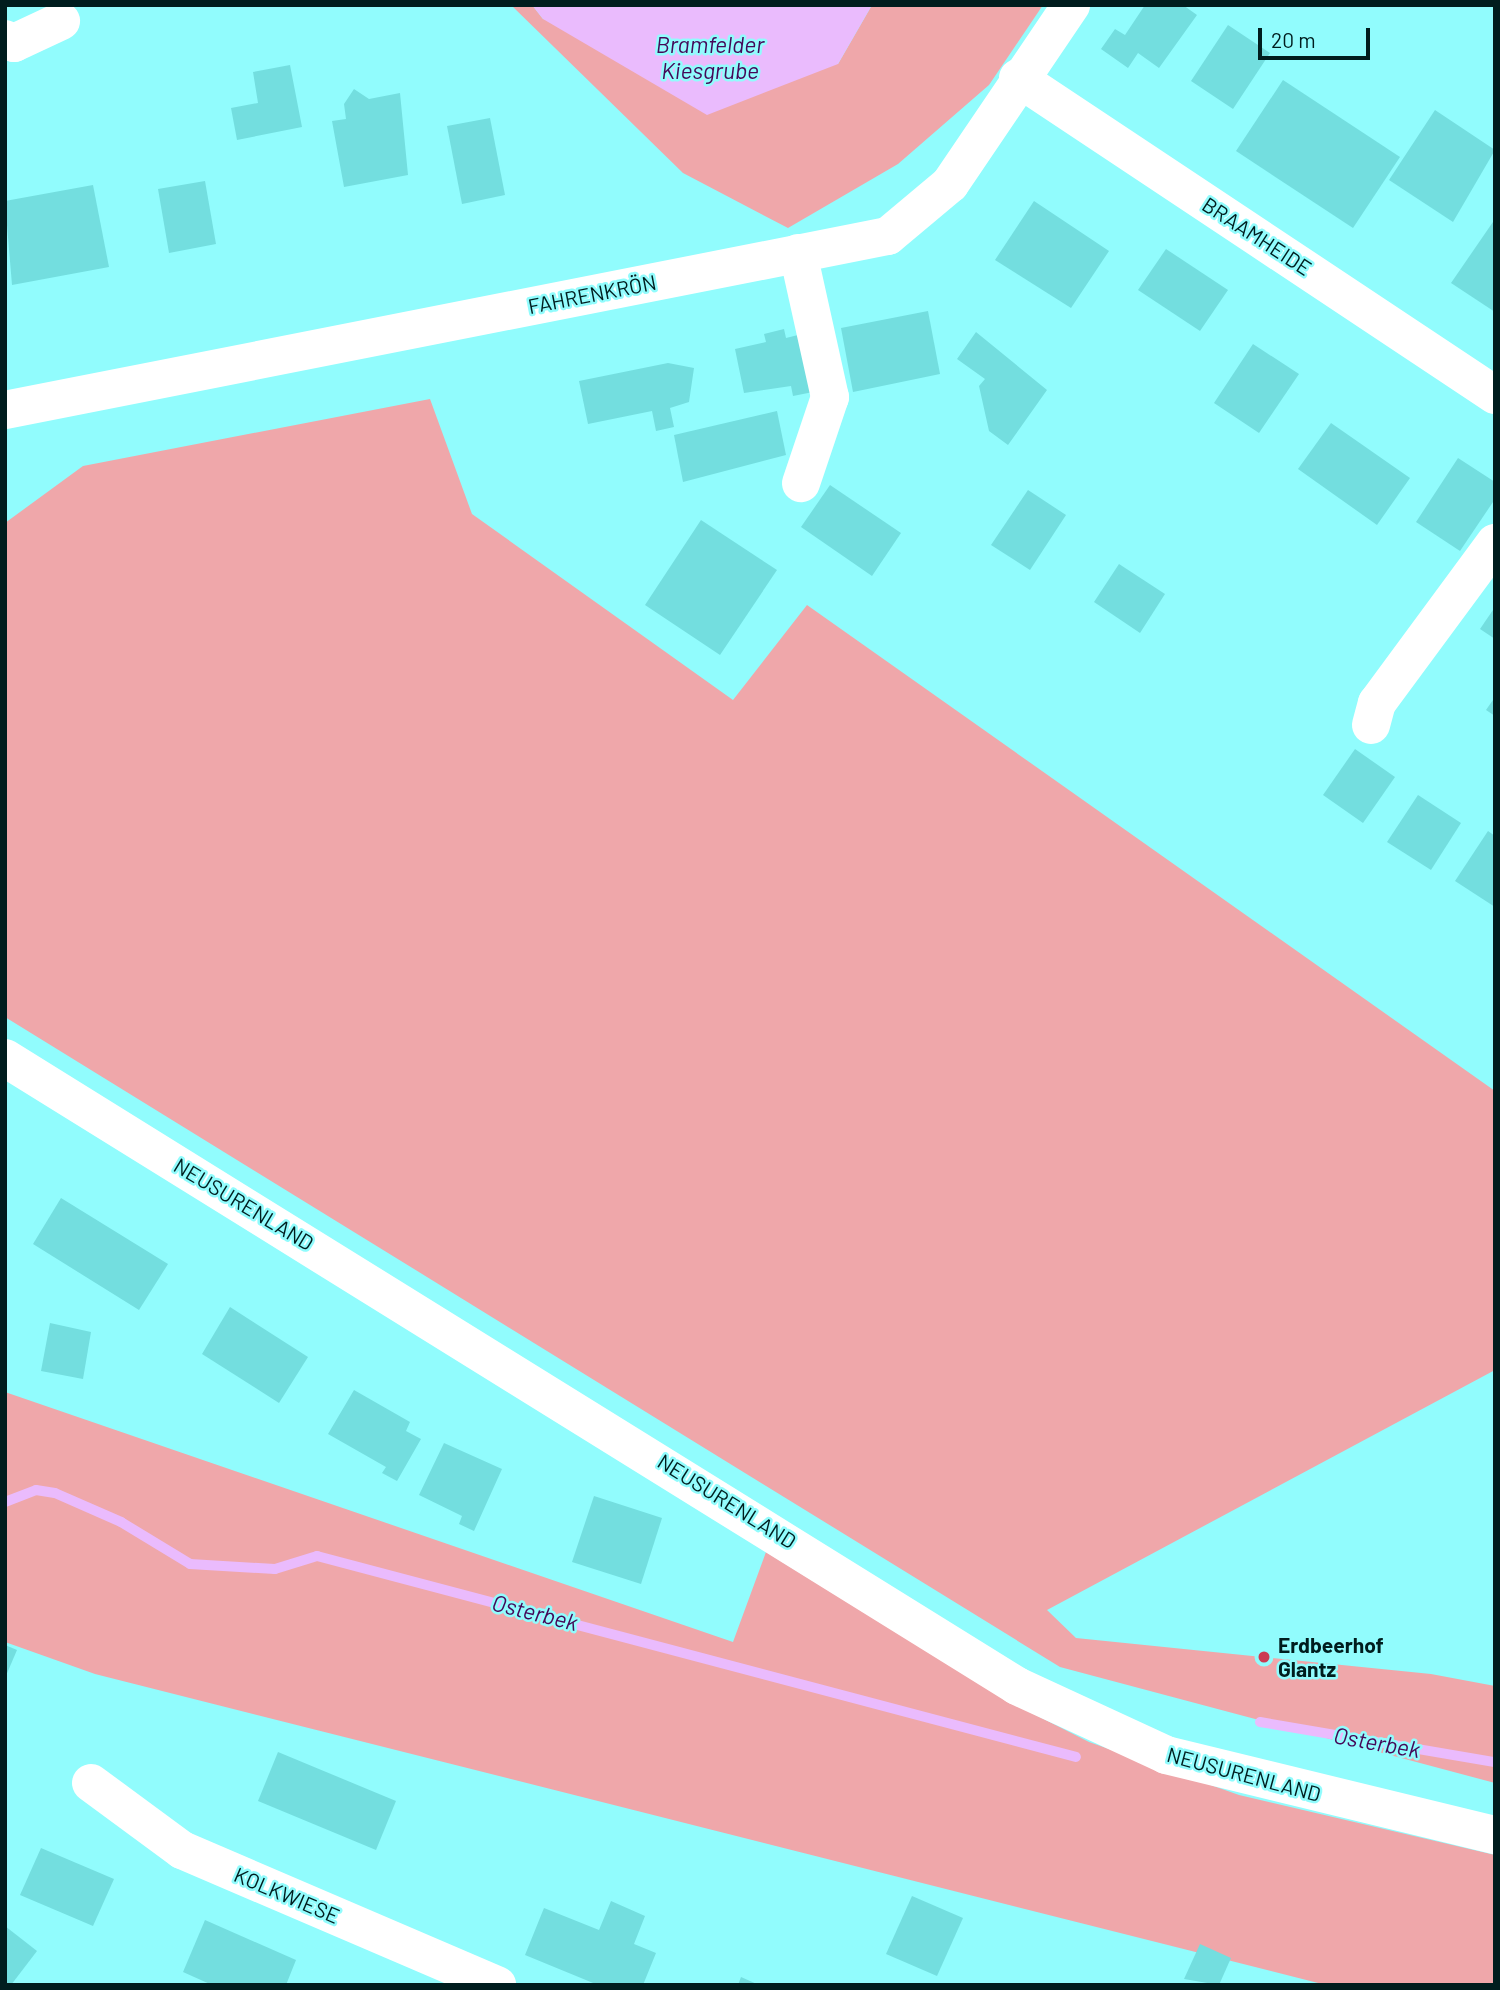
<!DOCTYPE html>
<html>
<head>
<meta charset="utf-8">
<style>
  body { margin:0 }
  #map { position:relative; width:1500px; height:1990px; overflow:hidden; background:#91fcfd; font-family:Barlow,sans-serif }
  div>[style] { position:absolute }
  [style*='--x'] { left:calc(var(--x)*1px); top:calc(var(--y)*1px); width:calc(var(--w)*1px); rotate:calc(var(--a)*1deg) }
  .green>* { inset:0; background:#efa7aa }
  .water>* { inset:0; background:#eabbfd }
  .stream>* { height:10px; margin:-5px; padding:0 5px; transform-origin:5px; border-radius:5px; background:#eabbfd }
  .building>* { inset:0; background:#73dedf }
  .minor>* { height:38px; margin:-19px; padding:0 19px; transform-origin:19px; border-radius:19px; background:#fff }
  .dots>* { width:19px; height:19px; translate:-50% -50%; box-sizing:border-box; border:4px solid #91fcfd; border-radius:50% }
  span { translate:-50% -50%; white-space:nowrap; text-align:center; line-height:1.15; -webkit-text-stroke:5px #91fcfd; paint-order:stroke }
  .street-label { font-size:21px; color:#001d1e }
  .poi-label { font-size:21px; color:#001d1e; font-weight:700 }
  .left { translate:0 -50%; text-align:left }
  .water-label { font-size:23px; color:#450857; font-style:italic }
  .frame { position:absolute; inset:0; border:7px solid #001d1e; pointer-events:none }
  .scale { position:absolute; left:1258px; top:28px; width:112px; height:32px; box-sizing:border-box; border:4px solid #001d1e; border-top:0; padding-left:9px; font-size:21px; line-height:24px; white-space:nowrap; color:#001d1e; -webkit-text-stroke:5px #91fcfd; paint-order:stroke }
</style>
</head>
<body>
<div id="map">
  <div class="green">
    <div style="clip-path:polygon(511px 5px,532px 5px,543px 19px,838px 64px,872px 5px,1043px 5px,989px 85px,898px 164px,788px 228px,683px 173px)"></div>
    <div style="clip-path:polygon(430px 399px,472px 514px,733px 700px,807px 605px,1495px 1091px,1495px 1370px,1047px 1610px,1076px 1638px,1431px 1674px,1495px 1686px,1495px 1783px,1060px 1667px,5px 1017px,5px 523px,83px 466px)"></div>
    <div style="clip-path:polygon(5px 1392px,733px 1642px,766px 1552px,1004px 1699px,1089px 1742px,1239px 1795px,1495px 1855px,1495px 1985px,1326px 1985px,95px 1674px,5px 1642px)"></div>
  </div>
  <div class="water">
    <div style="clip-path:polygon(532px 5px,872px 5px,838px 64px,707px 115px,543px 19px)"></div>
  </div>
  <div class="stream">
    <div style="--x:5;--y:1502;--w:33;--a:-21"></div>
    <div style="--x:36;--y:1490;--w:19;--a:9"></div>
    <div style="--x:55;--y:1493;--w:72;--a:23.7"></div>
    <div style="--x:121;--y:1522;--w:81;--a:31.3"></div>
    <div style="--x:190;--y:1564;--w:85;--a:3.4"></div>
    <div style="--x:275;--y:1569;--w:44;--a:-17.2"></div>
    <div style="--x:317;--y:1556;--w:785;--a:14.83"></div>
    <div style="--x:1260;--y:1722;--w:238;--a:9.7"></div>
  </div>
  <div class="building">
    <div style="clip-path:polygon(1145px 5px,1183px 5px,1197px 15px,1159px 68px,1138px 53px,1128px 68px,1101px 49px,1115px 29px,1125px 35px)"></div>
    <div style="clip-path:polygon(1228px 25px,1270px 53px,1233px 109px,1191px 81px)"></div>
    <div style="clip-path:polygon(290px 65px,302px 127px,237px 140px,231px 108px,258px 103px,253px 72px)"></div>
    <div style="clip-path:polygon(1283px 80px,1400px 157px,1353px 228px,1236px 151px)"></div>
    <div style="clip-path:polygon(354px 89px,369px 99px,400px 93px,408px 175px,344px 187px,332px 121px,346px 119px,344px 104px)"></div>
    <div style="clip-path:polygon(1435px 110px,1495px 150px,1453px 222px,1389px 180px)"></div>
    <div style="clip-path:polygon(490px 118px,505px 195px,462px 204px,447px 126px)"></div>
    <div style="clip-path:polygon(205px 181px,216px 244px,169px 253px,158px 189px)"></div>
    <div style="clip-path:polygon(93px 185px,109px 267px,12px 285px,5px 201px)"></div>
    <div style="clip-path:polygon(1034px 201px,1109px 251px,1071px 308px,995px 260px)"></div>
    <div style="clip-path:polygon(1495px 219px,1495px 312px,1451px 283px)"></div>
    <div style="clip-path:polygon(1166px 249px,1228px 290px,1200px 331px,1138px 290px)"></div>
    <div style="clip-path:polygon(928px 311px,940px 374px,853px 392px,841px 328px)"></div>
    <div style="clip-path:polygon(784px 329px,786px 338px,806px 333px,818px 391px,793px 396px,791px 386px,744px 393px,735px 349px,766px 342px,764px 334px)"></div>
    <div style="clip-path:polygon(976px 332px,1047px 390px,1008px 445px,989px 431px,979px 386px,985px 379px,957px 359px)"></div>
    <div style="clip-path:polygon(1253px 344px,1299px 374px,1259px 433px,1214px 403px)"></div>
    <div style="clip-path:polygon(668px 363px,694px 368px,689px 402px,670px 408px,674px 427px,656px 431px,652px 411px,588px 424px,579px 381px)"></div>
    <div style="clip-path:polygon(777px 411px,786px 455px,683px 482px,674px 435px)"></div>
    <div style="clip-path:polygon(1331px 423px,1410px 478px,1377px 525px,1298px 469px)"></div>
    <div style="clip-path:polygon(1458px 458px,1495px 482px,1495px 499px,1460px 551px,1416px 522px)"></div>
    <div style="clip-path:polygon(830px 485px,901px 533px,872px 576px,801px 527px)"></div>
    <div style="clip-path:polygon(1028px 490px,1066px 515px,1030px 570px,991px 545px)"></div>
    <div style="clip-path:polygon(701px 520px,777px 570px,720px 655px,645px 605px)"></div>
    <div style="clip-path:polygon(1119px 564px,1165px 594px,1140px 633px,1094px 602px)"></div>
    <div style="clip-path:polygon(1495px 607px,1495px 639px,1480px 629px)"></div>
    <div style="clip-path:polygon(1495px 697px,1495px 716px,1486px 710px)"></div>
    <div style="clip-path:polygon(1355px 749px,1395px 777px,1363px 823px,1323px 795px)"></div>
    <div style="clip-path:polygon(1418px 795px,1461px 823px,1431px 870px,1387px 842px)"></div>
    <div style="clip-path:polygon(1488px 831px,1495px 836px,1495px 907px,1455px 881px)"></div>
    <div style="clip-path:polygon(61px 1198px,168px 1264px,139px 1310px,33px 1244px)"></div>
    <div style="clip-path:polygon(230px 1307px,308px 1357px,279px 1403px,202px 1354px)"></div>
    <div style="clip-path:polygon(50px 1323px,91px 1332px,83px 1379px,41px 1371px)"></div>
    <div style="clip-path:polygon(354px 1390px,410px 1422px,406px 1431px,421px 1439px,397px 1481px,382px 1473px,386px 1467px,328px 1434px)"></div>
    <div style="clip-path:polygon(444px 1443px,502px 1469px,474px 1531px,459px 1524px,462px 1516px,419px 1495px)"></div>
    <div style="clip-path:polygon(594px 1496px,662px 1518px,641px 1584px,572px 1562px)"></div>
    <div style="clip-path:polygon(5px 1645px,17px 1650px,5px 1678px)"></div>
    <div style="clip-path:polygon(278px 1752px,396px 1801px,376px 1850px,258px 1801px)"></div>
    <div style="clip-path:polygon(41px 1848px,114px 1879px,93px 1926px,20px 1895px)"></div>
    <div style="clip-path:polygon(912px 1896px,963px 1918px,937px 1976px,886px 1954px)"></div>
    <div style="clip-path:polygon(611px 1901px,645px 1916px,634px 1944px,656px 1953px,643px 1985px,598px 1985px,525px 1955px,544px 1908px,599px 1930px)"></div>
    <div style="clip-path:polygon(205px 1920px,296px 1960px,286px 1985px,212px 1985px,183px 1972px)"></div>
    <div style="clip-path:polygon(5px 1926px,37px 1951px,11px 1985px,5px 1985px)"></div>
    <div style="clip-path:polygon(1200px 1944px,1231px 1958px,1219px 1985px,1184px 1979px)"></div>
    <div style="clip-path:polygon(741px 1977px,759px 1985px,738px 1985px)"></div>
  </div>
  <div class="minor">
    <div style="--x:5;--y:39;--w:10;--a:24"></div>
    <div style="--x:14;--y:43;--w:52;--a:-25.1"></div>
    <div style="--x:1018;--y:78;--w:573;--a:33.61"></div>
    <div style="--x:798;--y:253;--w:148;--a:77.5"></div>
    <div style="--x:830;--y:397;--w:91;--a:108.6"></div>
    <div style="--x:5;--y:410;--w:900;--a:-11.15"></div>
    <div style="--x:888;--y:236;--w:81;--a:-40"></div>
    <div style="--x:950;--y:184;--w:216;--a:-55.9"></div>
    <div style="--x:1371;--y:725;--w:23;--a:-75"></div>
    <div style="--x:1377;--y:703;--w:199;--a:-53.6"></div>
    <div style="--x:5;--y:1058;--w:1191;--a:31.82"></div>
    <div style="--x:1017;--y:1686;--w:164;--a:24.8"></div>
    <div style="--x:1166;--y:1755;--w:339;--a:13.7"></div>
    <div style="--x:91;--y:1783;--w:113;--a:36.4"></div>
    <div style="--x:182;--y:1850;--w:343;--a:23.2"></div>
  </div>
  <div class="dots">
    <div style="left:1264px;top:1657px;background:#cc3b52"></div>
  </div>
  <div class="street-label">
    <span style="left:1257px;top:236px;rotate:33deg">BRAAMHEIDE</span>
    <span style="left:592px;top:294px;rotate:-11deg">FAHRENKRÖN</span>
    <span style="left:244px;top:1204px;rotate:31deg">NEUSURENLAND</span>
    <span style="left:727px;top:1501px;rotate:32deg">NEUSURENLAND</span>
    <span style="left:1244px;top:1774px;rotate:15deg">NEUSURENLAND</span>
    <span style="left:287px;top:1895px;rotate:23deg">KOLKWIESE</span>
  </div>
  <div class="poi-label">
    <span class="left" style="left:1278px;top:1657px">Erdbeerhof<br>Glantz</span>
  </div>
  <div class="water-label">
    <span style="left:710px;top:57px">Bramfelder<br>Kiesgrube</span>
    <span style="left:535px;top:1612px;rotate:14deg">Osterbek</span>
    <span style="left:1377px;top:1742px;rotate:10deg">Osterbek</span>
  </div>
  <div class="frame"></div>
  <div class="scale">20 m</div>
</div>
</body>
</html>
